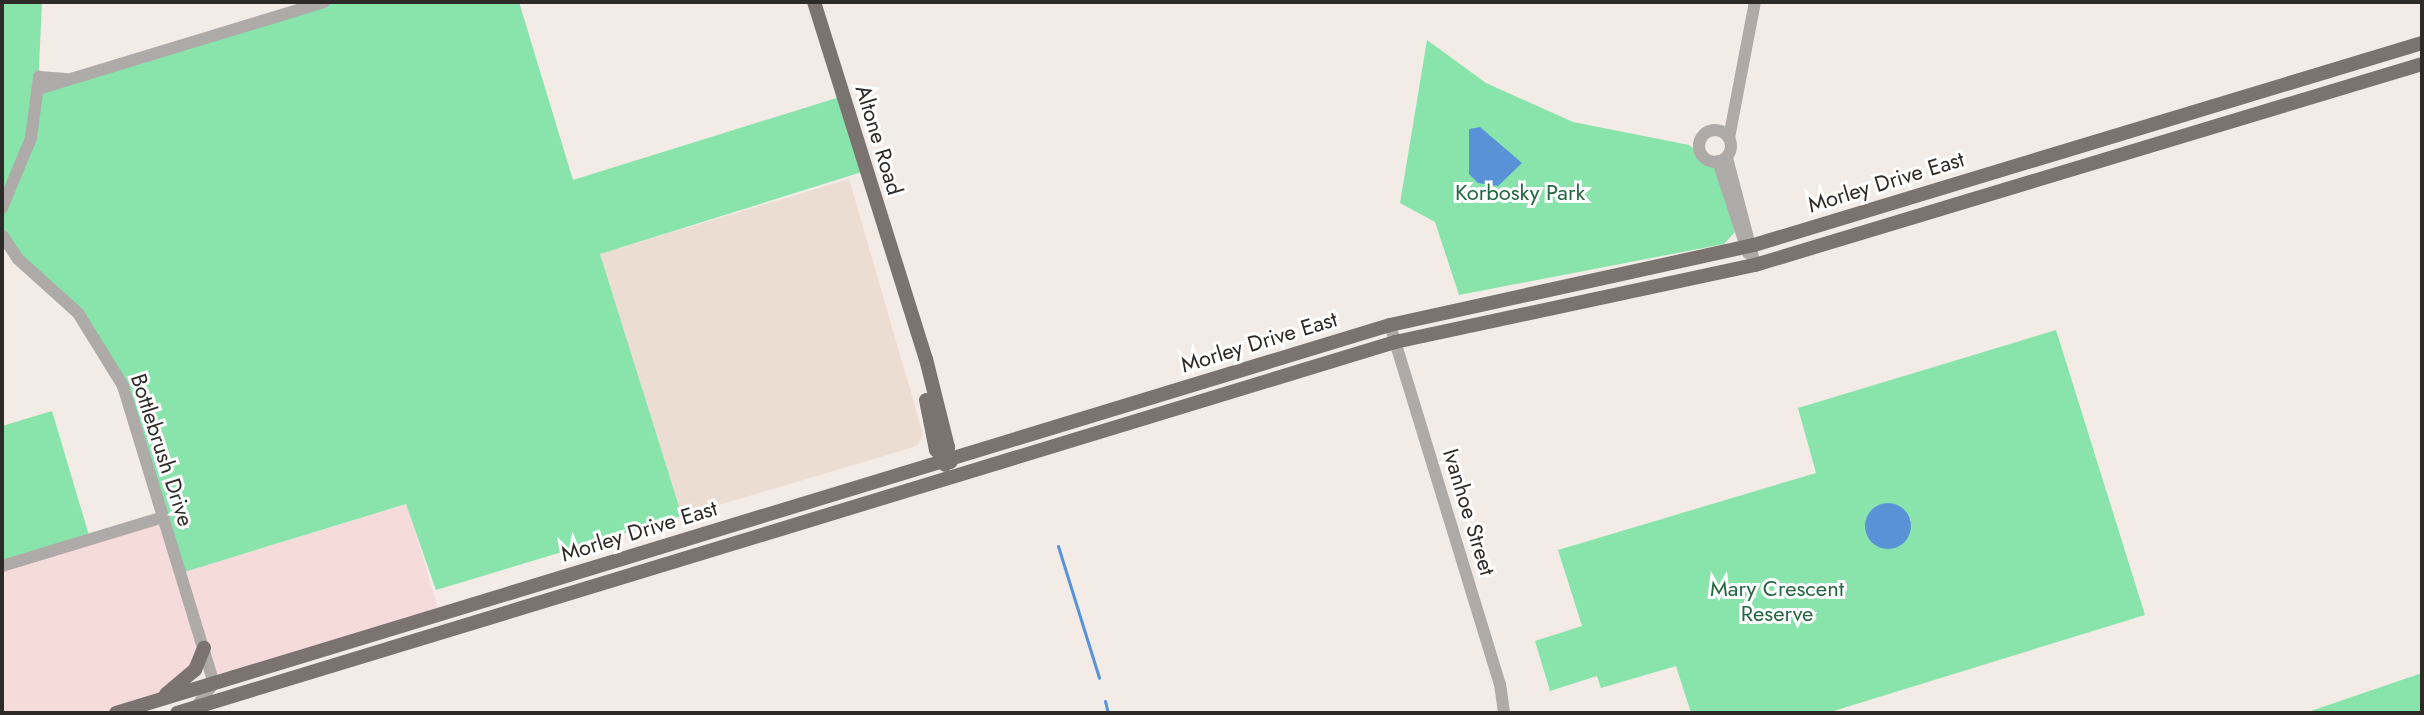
<!DOCTYPE html>
<html>
<head>
<meta charset="utf-8">
<style>
  body { margin:0 }
  #map { position:relative; width:2424px; height:715px; overflow:hidden; background:#f3ebe5; font-family:Jost,sans-serif }
  div>[style] { position:absolute }
  [style*='--x'] { left:calc(var(--x)*1px); top:calc(var(--y)*1px); width:calc(var(--w)*1px); rotate:calc(var(--a)*1deg) }
  .commercial>* { inset:0; background:#f6dbdb }
  .built>* { inset:0; background:#ecddd2 }
  .green>* { inset:0; background:#88e4ab }
  .water>* { inset:0; background:#5a92d8 }
  .round { border-radius:50% }
  .stream>* { height:3px; margin:-1.5px; padding:0 1.5px; transform-origin:1.5px; border-radius:1.5px; background:#5a92d8 }
  .tertiary>* { height:12px; margin:-6px; padding:0 6px; transform-origin:6px; border-radius:6px; background:#aeaaa8 }
  .tertiary>.ring { margin:-6px; padding:0; box-sizing:content-box; background:none; border:12px solid #aeaaa8; border-radius:50% }
  .primary>* { height:14px; margin:-7px; padding:0 7px; transform-origin:7px; border-radius:7px; background:#7a736f }
  span { translate:-50% -50%; white-space:nowrap; text-align:center; line-height:1.15; -webkit-text-stroke:6px #fff; paint-order:stroke }
  .street-label { font-size:22px; color:#2d2a28 }
  .park-label { font-size:22px; color:#246641 }
  .frame { position:absolute; inset:0; border:4px solid #2d2a28; pointer-events:none }
</style>
</head>
<body>
<div id="map">
  <div class="commercial">
    <div style="clip-path:polygon(407px 504px,440px 615px,214px 683px,204px 650px,168px 690px,116px 713px,2px 713px,2px 566px,163px 517px,181px 573px)"></div>
  </div>
  <div class="built">
    <div style="clip-path:polygon(849px 179px,923px 434px,917px 446px,682px 516px,600px 254px)"></div>
  </div>
  <div class="green">
    <div style="clip-path:polygon(2px 2px,42px 2px,38px 88px,324px 2px,519px 2px,573px 180px,843px 96px,865px 171px,600px 254px,682px 516px,436px 590px,406px 504px,181px 573px,135px 417px,94px 334px,18px 259px,2px 230px)"></div>
    <div style="clip-path:polygon(1427px 40px,1486px 83px,1573px 122px,1689px 145px,1718px 167px,1735px 232px,1724px 244px,1459px 295px,1435px 222px,1400px 203px)"></div>
    <div style="clip-path:polygon(evenodd,2056px 330px,2145px 615px,1827px 713px,1691px 713px,1676px 666px,1601px 688px,1597px 676px,1550px 691px,1535px 641px,1582px 626px,1558px 550px,1816px 473px,1798px 408px,2056px 330px,1888px 503px,1902px 508px,1911px 520px,1884px 548px,1871px 541px,1874px 509px,1888px 503px)"></div>
    <div style="clip-path:polygon(52px 411px,90px 539px,2px 566px,2px 426px)"></div>
    <div style="clip-path:polygon(2422px 673px,2422px 713px,2305px 713px)"></div>
  </div>
  <div class="water">
    <div style="clip-path:polygon(1480px 127px,1522px 163px,1498px 186px,1478px 183px,1469px 174px,1469px 129px)"></div>
    <div class="round" style="left:1865px;top:503px;width:46px;height:46px"></div>
  </div>
  <div class="stream">
    <div style="--x:1058;--y:546;--w:138;--a:72.7"></div>
    <div style="--x:1105;--y:701;--w:12;--a:76"></div>
  </div>
  <div class="tertiary">
    <div style="--x:38;--y:89;--w:299;--a:-16.9"></div>
    <div class="ring" style="left:1699px;top:130px;width:20px;height:20px"></div>
    <div style="--x:1729;--y:138;--w:138;--a:-79.2"></div>
    <div style="--x:1727;--y:158;--w:111;--a:75.3"></div>
    <div style="--x:1718;--y:161;--w:97;--a:71.9"></div>
    <div style="--x:2;--y:208;--w:76;--a:-67.5"></div>
    <div style="--x:31;--y:138;--w:62;--a:-82.5"></div>
    <div style="--x:39;--y:77;--w:27;--a:4"></div>
    <div style="--x:3;--y:236;--w:27;--a:57"></div>
    <div style="--x:18;--y:259;--w:81;--a:42"></div>
    <div style="--x:78;--y:313;--w:86;--a:58.3"></div>
    <div style="--x:123;--y:386;--w:311;--a:73"></div>
    <div style="--x:214;--y:683;--w:26;--a:127"></div>
    <div style="--x:1390;--y:325;--w:375;--a:73"></div>
    <div style="--x:1500;--y:684;--w:29;--a:82"></div>
    <div style="--x:2;--y:566;--w:168;--a:-16.9"></div>
  </div>
  <div class="primary">
    <div style="--x:814;--y:2;--w:374;--a:72.6"></div>
    <div style="--x:926;--y:359;--w:91;--a:76"></div>
    <div style="--x:948;--y:447;--w:18;--a:99"></div>
    <div style="--x:926;--y:400;--w:51;--a:78.7"></div>
    <div style="--x:936;--y:450;--w:19;--a:39"></div>
    <div style="--x:166;--y:694;--w:38;--a:-40"></div>
    <div style="--x:195;--y:670;--w:24;--a:-68"></div>
    <div style="--x:116;--y:713;--w:1332;--a:-16.94"></div>
    <div style="--x:1390;--y:325;--w:373;--a:-12.4"></div>
    <div style="--x:1754;--y:245;--w:698;--a:-16.83"></div>
    <div style="--x:177;--y:713;--w:1273;--a:-16.94"></div>
    <div style="--x:1395;--y:342;--w:368;--a:-12.1"></div>
    <div style="--x:1755;--y:265;--w:697;--a:-16.77"></div>
  </div>
  <div class="street-label">
    <span style="left:879px;top:140px;rotate:73deg">Altone Road</span>
    <span style="left:1886px;top:182px;rotate:-17deg">Morley Drive East</span>
    <span style="left:1259px;top:342px;rotate:-17deg">Morley Drive East</span>
    <span style="left:162px;top:450px;rotate:72deg">Bottlebrush Drive</span>
    <span style="left:1469px;top:512px;rotate:73deg">Ivanhoe Street</span>
    <span style="left:639px;top:531px;rotate:-17deg">Morley Drive East</span>
  </div>
  <div class="park-label">
    <span style="left:1520px;top:193px">Korbosky Park</span>
    <span style="left:1777px;top:601px">Mary Crescent<br>Reserve</span>
  </div>
  <div class="frame"></div>
</div>
</body>
</html>
